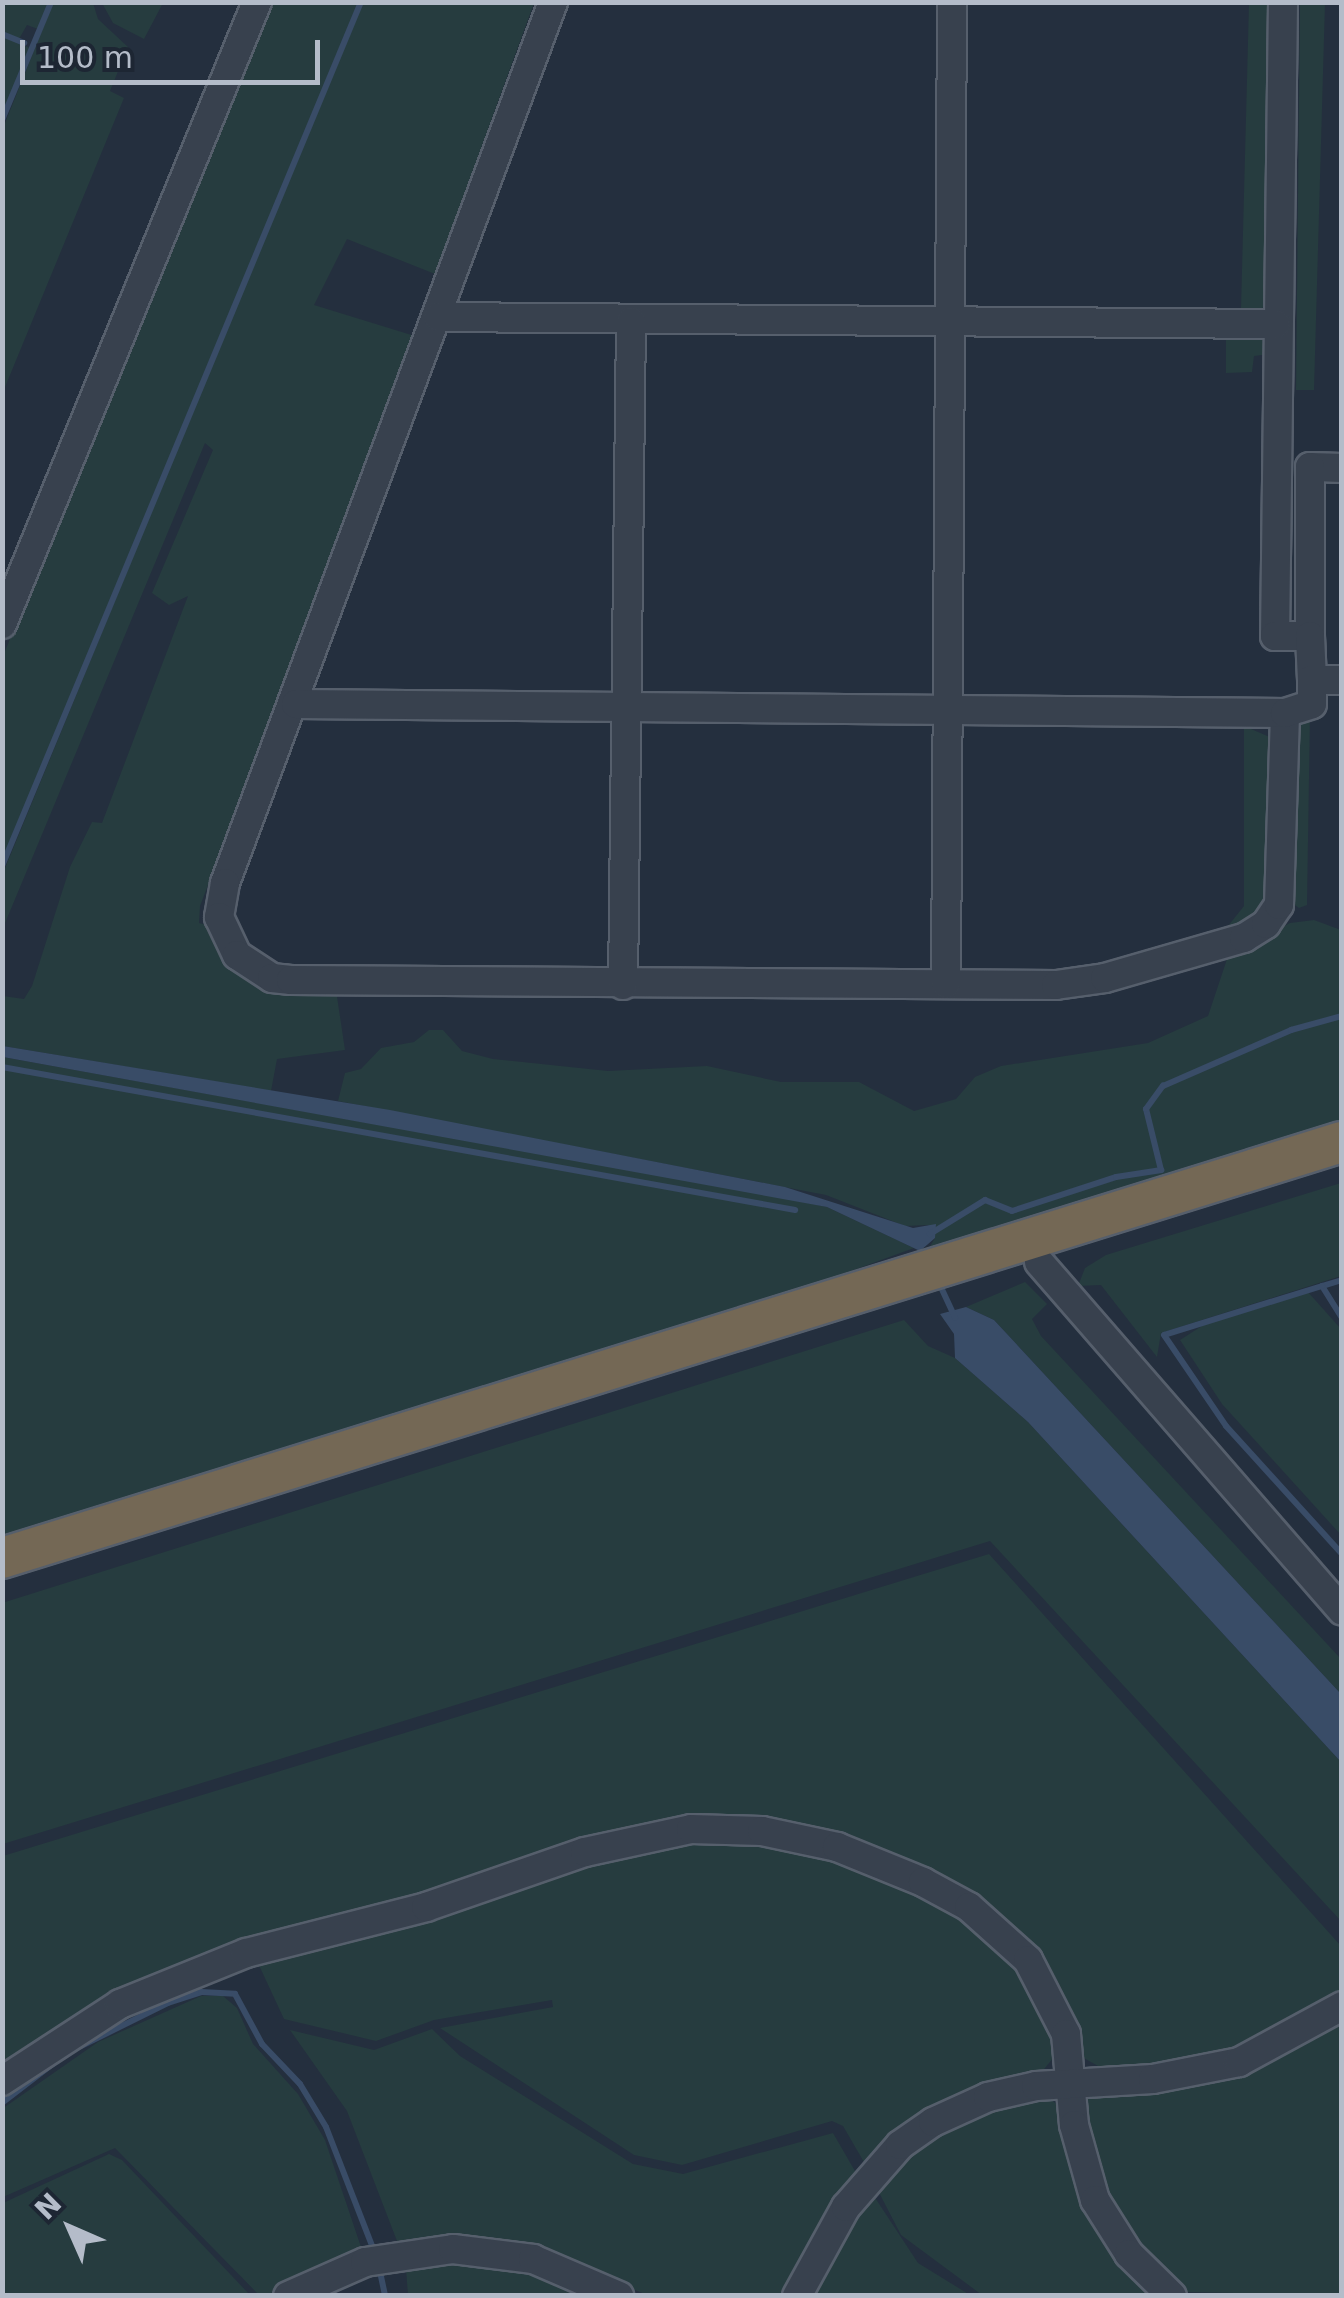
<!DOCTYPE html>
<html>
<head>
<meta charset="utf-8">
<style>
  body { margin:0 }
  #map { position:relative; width:1344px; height:2298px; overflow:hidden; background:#242f3e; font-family:"DejaVu Sans",sans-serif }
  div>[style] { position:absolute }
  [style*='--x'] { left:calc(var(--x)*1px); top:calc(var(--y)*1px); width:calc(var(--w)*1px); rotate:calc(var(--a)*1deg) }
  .green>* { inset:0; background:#263c3f }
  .water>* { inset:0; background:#394c67 }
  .stream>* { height:6px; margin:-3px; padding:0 3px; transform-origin:3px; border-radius:3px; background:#394c67 }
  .roads { filter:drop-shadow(2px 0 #565f6c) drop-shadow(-2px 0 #565f6c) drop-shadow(0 2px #565f6c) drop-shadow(0 -2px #565f6c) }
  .minor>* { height:28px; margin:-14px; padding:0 14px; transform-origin:14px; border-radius:14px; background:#38414e }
  .highway>* { height:40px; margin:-20px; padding:0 20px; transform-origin:20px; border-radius:20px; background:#746855 }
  span { translate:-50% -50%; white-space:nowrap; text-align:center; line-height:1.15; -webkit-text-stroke:9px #1d2633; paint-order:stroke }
  .frame { position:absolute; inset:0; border:5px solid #b4bcc9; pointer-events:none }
  .north { position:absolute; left:20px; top:2178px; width:100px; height:100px; -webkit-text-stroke:8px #1d2633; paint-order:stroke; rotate:315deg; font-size:28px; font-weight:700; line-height:40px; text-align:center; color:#b4bcc9 }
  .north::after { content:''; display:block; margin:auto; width:35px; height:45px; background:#b4bcc9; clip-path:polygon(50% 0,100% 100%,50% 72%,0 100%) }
  .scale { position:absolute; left:20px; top:40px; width:300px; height:45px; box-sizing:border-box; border:5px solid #b4bcc9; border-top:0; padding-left:12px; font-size:30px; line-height:35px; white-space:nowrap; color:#b4bcc9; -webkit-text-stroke:8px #1d2633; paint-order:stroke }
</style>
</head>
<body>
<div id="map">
  <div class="green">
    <div style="clip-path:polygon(2px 3px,49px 3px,38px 29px,27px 25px,19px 39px,3px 32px)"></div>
    <div style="clip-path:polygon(53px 3px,93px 3px,98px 19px,128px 47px,110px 91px,124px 98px,3px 392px,3px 128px)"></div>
    <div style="clip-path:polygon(102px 3px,102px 2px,163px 3px,144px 39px,113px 23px)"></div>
    <div style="clip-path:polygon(272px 3px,358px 3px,297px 158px,362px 3px,534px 3px,435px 274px,347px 239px,314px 305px,418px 337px,200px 906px,199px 923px,214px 927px,219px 941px,336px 990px,345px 1050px,277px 1059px,271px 1091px,3px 1046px,3px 996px,24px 999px,32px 986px,70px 867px,92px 822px,102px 823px,188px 596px,169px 605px,152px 593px,213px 450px,205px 443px,3px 928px,3px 873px,275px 212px,3px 859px,3px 656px)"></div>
    <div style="clip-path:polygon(1249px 3px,1274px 3px,1271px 302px,1259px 310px,1241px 308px)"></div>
    <div style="clip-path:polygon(1300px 3px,1325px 3px,1314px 390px,1296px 390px)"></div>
    <div style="clip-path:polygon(3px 36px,30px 48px,3px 115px)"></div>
    <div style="clip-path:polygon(1226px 339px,1264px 340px,1269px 354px,1254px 356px,1252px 372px,1226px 373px)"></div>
    <div style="clip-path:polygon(1310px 714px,1307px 905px,1299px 908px,1289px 901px,1291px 719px)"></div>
    <div style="clip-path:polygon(1244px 726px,1272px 738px,1266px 912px,1253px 924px,1224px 931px,1244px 906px)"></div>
    <div style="clip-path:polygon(1314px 920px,1341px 930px,1341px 1126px,961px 1244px,929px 1248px,935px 1238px,928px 1225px,905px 1226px,826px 1195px,338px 1101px,345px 1073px,361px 1069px,381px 1048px,414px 1042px,429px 1030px,443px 1030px,462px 1051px,493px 1059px,608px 1071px,707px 1066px,781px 1082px,859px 1082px,914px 1111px,956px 1099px,975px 1077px,1001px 1066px,1148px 1043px,1208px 1016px,1228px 956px,1290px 923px)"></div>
    <div style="clip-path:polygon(3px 1057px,759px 1193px,827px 1207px,914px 1248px,780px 1297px,3px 1542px)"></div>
    <div style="clip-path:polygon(1341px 1183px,1341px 1276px,1161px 1333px,1157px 1357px,1101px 1285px,1078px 1286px,1085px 1268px,1106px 1255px)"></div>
    <div style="clip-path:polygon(1025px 1282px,1047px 1304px,1032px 1319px,1041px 1336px,1341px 1659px,1341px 1694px,994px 1320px,966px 1307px)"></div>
    <div style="clip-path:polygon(1308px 1292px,1341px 1329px,1341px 1535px,1222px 1404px,1180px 1340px,1205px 1324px)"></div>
    <div style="clip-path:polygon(904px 1320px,928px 1346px,955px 1358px,1028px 1422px,1341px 1762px,1341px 1921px,990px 1541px,3px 1844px,2px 1603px)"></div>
    <div style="clip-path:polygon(989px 1554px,1341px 1946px,1341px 1994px,1234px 2056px,1107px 2071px,1082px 2057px,971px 1900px,706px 1821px,122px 1993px,3px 2066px,3px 1856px)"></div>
    <div style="clip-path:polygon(668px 1840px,755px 1840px,861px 1866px,963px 1915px,1009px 1952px,1052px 2023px,1054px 2057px,1040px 2074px,868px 2169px,843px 2126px,832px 2121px,682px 2165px,634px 2155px,440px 2028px,553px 2007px,552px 2000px,434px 2020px,376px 2041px,284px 2019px,257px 1961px)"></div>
    <div style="clip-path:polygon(201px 1996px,223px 1996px,237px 2008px,253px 2044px,298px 2094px,325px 2140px,362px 2250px,318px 2265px,268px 2295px,259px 2295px,115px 2148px,3px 2197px,2px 2109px,98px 2042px)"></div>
    <div style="clip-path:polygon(1341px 2023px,1341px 2295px,1184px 2292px,1149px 2263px,1109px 2211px,1082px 2108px,1086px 2100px,1101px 2092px,1252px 2071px)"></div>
    <div style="clip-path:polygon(432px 2029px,460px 2056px,633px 2164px,683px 2174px,833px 2133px,859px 2178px,790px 2295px,647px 2295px,539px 2249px,496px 2238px,453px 2234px,397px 2241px,347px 2111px,290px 2030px,374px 2050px)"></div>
    <div style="clip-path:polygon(1045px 2095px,1059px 2106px,1073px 2174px,1091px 2213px,1160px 2295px,982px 2295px,901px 2235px,873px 2181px,937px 2124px)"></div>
    <div style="clip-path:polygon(109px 2154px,122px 2160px,250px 2295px,3px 2295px,3px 2203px)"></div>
    <div style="clip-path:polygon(868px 2187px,918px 2263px,970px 2295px,803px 2296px)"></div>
    <div style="clip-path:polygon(415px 2261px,513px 2263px,595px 2295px,408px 2295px,406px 2269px)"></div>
  </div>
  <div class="water">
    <div style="clip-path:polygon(3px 1046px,390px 1110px,785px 1187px,913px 1228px,936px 1224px,935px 1238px,920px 1251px,827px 1207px,3px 1057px)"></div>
    <div style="clip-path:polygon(966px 1307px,994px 1320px,1341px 1694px,1341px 1762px,1028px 1422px,955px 1358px,954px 1334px,940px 1314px)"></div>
  </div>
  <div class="stream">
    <div style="--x:2;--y:34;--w:24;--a:22"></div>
    <div style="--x:2;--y:120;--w:128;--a:-67.4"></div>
    <div style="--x:2;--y:866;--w:936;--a:-67.44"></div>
    <div style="--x:2;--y:1067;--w:806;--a:10.22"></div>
    <div style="--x:930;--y:1234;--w:65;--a:-31.7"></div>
    <div style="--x:985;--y:1200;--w:29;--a:22"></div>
    <div style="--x:1012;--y:1211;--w:109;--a:-18.1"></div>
    <div style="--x:1116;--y:1177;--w:46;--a:-8.8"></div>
    <div style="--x:1161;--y:1170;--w:63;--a:-103.8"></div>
    <div style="--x:1146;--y:1109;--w:29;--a:-54"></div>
    <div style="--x:1163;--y:1086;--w:140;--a:-23.6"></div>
    <div style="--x:1291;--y:1030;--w:53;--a:-15.4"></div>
    <div style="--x:1342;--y:1280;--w:21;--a:163"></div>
    <div style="--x:1322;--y:1286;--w:38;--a:58"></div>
    <div style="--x:939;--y:1283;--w:38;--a:65"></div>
    <div style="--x:1322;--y:1286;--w:165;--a:162.8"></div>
    <div style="--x:1164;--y:1335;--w:110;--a:55.7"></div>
    <div style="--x:1226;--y:1426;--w:173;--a:47.8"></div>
    <div style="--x:79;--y:2047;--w:99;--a:-26.3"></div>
    <div style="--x:168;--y:2003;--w:35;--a:-18"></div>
    <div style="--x:201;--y:1992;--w:34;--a:3"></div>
    <div style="--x:235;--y:1994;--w:57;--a:61.6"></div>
    <div style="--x:262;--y:2044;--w:55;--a:46.5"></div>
    <div style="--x:300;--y:2084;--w:50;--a:58.8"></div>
    <div style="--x:326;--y:2127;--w:133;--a:68.8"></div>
    <div style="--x:2;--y:2103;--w:67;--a:-37.7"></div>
    <div style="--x:379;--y:2267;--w:30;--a:78"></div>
  </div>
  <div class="roads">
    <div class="minor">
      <div style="--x:553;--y:2;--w:940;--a:110.42"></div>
      <div style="--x:225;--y:883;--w:35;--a:100"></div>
      <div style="--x:219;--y:917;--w:42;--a:64.7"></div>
      <div style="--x:237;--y:955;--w:42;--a:33.3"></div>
      <div style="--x:272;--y:978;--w:19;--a:6"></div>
      <div style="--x:291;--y:980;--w:765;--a:0.37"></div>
      <div style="--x:1056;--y:985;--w:49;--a:-8.1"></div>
      <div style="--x:1105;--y:978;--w:145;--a:-16.1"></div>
      <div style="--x:1244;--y:938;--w:26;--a:-32"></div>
      <div style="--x:1266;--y:924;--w:23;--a:-56"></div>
      <div style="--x:1279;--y:905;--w:192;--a:-88.2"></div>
      <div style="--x:1283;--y:2;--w:634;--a:90.72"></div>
      <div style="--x:1275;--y:636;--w:35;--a:0"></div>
      <div style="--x:438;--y:317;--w:838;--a:0.48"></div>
      <div style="--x:1342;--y:468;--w:32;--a:-178"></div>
      <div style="--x:1310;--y:467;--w:169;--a:90"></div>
      <div style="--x:1310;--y:636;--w:44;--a:87.4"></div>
      <div style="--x:1312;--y:680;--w:30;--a:0"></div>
      <div style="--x:2;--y:624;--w:672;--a:-67.71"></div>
      <div style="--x:296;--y:704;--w:989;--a:0.52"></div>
      <div style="--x:1285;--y:713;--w:28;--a:-18"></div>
      <div style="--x:1312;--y:704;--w:24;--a:-90"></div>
      <div style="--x:946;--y:984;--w:982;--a:-89.65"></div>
      <div style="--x:623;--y:985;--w:664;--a:-89.31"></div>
      <div style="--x:1039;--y:1262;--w:462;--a:49"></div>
      <div style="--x:2;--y:2081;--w:141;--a:-33.1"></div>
      <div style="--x:120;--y:2004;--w:136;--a:-22"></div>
      <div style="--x:246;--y:1953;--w:186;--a:-14.3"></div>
      <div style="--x:426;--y:1907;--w:168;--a:-19.1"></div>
      <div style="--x:585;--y:1852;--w:108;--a:-12.2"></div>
      <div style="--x:691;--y:1829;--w:71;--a:1.6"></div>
      <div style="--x:762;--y:1831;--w:77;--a:12"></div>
      <div style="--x:837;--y:1847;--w:93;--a:22.1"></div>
      <div style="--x:923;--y:1882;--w:52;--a:28.5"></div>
      <div style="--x:969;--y:1907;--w:79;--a:41.9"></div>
      <div style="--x:1028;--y:1960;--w:83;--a:62.8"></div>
      <div style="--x:1066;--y:2034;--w:91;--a:85"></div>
      <div style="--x:1074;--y:2125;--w:78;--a:74.4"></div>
      <div style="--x:1095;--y:2200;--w:64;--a:57.8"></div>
      <div style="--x:1129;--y:2254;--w:60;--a:44.3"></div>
      <div style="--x:288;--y:2296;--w:84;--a:-23.8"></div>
      <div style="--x:365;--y:2262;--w:89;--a:-8.4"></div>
      <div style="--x:453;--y:2249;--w:81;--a:7.1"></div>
      <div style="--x:533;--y:2259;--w:94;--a:23.3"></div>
      <div style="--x:797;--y:2296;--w:102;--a:-61.2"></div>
      <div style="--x:846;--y:2207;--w:82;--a:-48.9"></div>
      <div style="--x:900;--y:2145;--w:40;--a:-34.9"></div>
      <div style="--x:933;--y:2122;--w:60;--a:-24.4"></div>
      <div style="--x:988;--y:2097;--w:49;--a:-12.9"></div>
      <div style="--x:1036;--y:2086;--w:117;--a:-3.4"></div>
      <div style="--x:1153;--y:2079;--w:88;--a:-11.2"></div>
      <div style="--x:1239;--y:2062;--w:117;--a:-28.5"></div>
    </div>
    <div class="highway">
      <div style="--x:2;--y:1558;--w:1403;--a:-17.25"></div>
    </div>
  </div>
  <div class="frame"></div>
  <div class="north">N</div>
  <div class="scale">100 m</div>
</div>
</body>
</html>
